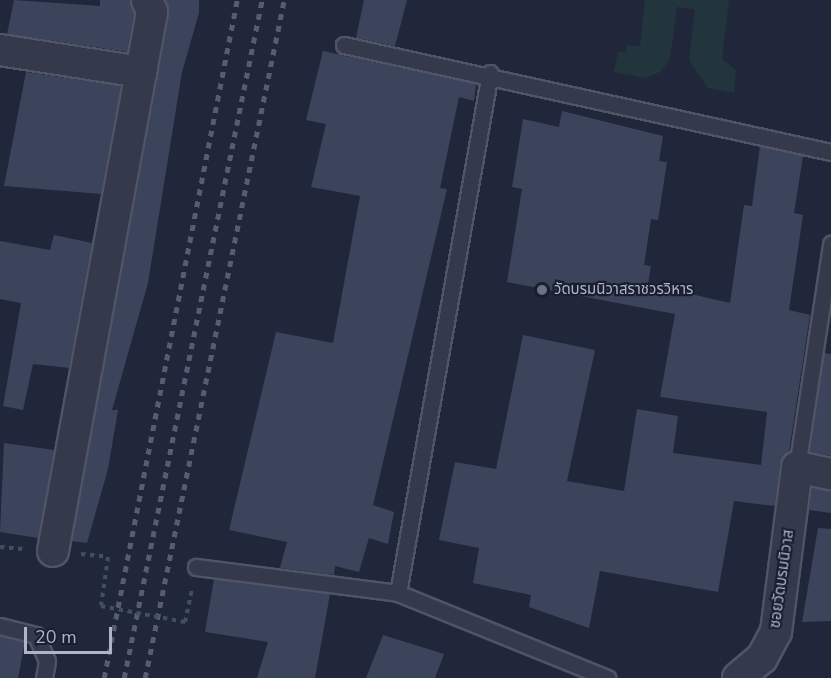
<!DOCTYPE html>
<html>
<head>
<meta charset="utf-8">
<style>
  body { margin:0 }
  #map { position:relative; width:831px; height:678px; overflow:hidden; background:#20273b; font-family:"Nunito Sans","Noto Sans Thai",sans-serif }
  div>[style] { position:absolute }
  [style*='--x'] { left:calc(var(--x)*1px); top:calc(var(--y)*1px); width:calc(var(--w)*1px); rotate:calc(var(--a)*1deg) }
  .green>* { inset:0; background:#22353c }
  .building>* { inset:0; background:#3c445b }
  .path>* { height:4px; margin-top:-2px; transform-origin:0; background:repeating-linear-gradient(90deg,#405259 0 4.5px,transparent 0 9px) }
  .roads { filter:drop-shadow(2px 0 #4f5466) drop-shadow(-2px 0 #4f5466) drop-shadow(0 2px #4f5466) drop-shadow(0 -2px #4f5466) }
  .service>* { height:15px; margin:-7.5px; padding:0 7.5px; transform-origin:7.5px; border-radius:7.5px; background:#343a4b }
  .minor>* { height:30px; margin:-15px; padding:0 15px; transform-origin:15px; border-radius:15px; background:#343a4b }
  .rail>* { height:4.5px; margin-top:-2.25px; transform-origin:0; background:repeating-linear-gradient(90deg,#565d73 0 6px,transparent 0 12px) }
  .path-bridge>* { height:4px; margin-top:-2px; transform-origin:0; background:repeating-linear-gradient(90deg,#405259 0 4.5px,transparent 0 9px) }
  .dots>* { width:16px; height:16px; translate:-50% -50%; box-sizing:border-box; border:3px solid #191f30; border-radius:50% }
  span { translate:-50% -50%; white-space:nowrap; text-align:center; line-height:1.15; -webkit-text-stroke:4.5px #191f30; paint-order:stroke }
  .poi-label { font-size:15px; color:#afb4c7 }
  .left { translate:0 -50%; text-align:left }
  .street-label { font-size:15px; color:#afb4c7 }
  .scale { position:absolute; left:24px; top:627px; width:88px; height:27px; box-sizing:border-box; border:3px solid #afb4c7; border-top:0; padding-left:8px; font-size:18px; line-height:21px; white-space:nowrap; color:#afb4c7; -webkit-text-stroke:4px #191f30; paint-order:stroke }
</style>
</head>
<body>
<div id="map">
  <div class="green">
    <div style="clip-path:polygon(645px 0,729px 0,722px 59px,736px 70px,734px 93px,708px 88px,689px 60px,695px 9px,677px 7px,670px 59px,660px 72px,645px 78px,614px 72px,618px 52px,626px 52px,627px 45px,640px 46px)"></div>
  </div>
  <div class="building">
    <div style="clip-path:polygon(14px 0,100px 6px,100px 0,130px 0,134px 14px,127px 52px,7px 34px)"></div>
    <div style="clip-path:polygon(166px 0,199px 0,199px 13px,182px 72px,148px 283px,112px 410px,118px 410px,108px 469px,87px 543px,72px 541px,169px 15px)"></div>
    <div style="clip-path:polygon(364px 0,407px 0,395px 46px,356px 38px)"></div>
    <div style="clip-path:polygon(323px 51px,476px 84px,474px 101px,459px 97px,440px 188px,447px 189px,373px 505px,394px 512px,388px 544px,369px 538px,359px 572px,335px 566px,334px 575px,280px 568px,287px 542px,229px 530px,276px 332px,333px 343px,360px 196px,311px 187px,326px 124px,306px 120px)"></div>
    <div style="clip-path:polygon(26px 72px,121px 86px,101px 194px,4px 186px)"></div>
    <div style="clip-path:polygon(562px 111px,663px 136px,659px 161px,667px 162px,658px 220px,651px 219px,644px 265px,651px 266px,648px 284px,730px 303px,744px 205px,752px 206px,760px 146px,803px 156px,794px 213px,803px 215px,789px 310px,810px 315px,789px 452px,780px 464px,775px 506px,734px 501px,718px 592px,600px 571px,589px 628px,529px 607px,531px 595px,473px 583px,479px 548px,439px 540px,455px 462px,496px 469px,523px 335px,595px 350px,567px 481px,624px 491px,637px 409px,678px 416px,673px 453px,761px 465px,767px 412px,660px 397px,675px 314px,507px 282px,522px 189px,512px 187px,523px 119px,559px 127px)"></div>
    <div style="clip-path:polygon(54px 235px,92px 243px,69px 368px,33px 364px,23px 410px,3px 406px,21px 303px,0 299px,0 241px,50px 250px)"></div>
    <div style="clip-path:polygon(824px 353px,831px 354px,831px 456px,809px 452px)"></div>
    <div style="clip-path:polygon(4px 443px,54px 450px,38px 538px,0 532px)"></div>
    <div style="clip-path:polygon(812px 488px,831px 491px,831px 513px,809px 510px)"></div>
    <div style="clip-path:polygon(818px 528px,831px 529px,831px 621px,802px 622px)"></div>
    <div style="clip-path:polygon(214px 579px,330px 594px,315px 678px,257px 678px,268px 642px,205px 632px)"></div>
    <div style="clip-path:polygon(383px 635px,444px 654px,435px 678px,366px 678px)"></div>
    <div style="clip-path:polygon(0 636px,25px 642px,18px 678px,0 678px)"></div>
  </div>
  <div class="path">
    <div style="--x:0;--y:547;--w:23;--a:5"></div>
    <div style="--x:81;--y:554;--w:27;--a:6"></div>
    <div style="--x:108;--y:557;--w:49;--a:98.1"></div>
    <div style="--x:185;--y:622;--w:35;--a:-78"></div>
  </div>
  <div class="roads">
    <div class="service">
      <div style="--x:344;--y:45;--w:499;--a:12.4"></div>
      <div style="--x:797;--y:467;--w:226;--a:-81.3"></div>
      <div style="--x:196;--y:567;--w:204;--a:7.3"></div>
      <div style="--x:398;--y:593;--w:226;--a:22.1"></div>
      <div style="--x:398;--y:593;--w:528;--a:-79.97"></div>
      <div style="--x:0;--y:626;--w:37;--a:14"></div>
      <div style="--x:36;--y:635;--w:28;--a:67"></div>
      <div style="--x:47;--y:661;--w:17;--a:100"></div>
    </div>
    <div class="minor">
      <div style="--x:0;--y:50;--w:143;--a:8.9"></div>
      <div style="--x:53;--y:551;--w:548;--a:-79.59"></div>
      <div style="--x:152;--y:12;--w:13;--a:-113"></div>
      <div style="--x:738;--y:678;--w:31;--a:-40"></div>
      <div style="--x:762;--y:658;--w:30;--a:-62"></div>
      <div style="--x:776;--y:632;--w:166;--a:-82.7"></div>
      <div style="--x:797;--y:467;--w:35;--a:12"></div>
    </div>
  </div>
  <div class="rail">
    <div style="--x:104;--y:678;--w:691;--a:-78.9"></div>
    <div style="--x:124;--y:678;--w:692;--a:-78.5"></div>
    <div style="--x:145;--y:678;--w:692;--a:-78.41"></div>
  </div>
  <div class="path-bridge">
    <div style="--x:101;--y:606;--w:86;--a:10.8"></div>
  </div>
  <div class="dots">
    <div style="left:542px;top:290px;background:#6b7280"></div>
  </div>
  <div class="poi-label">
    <span class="left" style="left:554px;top:290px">วัดบรมนิวาสราชวรวิหาร</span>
  </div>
  <div class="street-label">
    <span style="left:782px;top:579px;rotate:-82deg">ซอยวัดบรมนิวาส</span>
  </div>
  <div class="scale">20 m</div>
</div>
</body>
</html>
